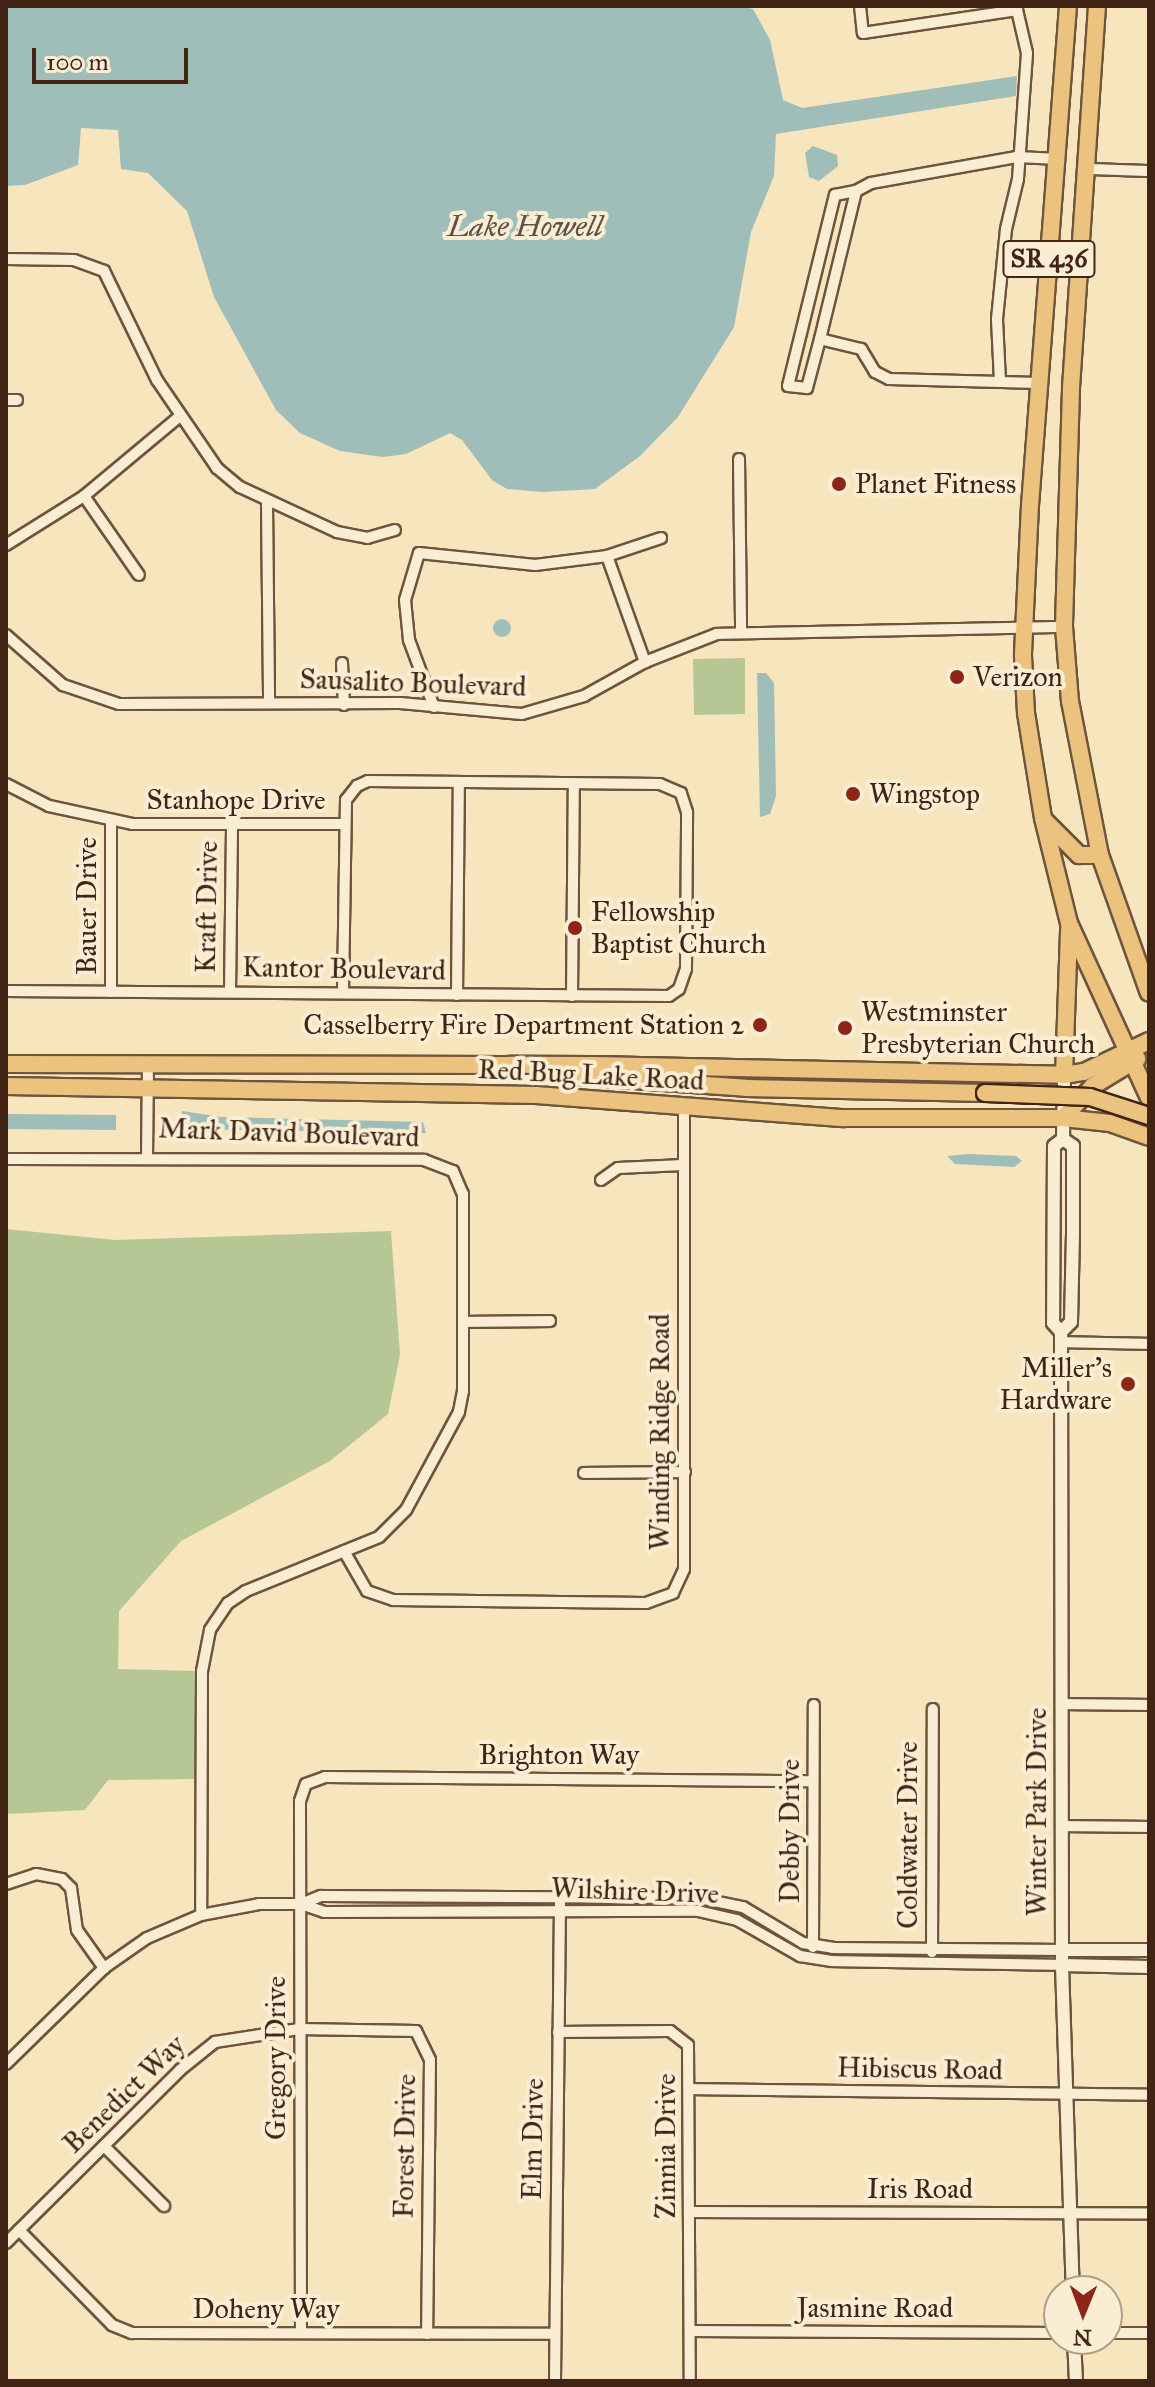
<!DOCTYPE html>
<html>
<head>
<meta charset="utf-8">
<style>
  body { margin:0 }
  #map { position:relative; width:1155px; height:2387px; overflow:hidden; background:#f6e5bd; font-family:"IM FELL Great Primer",serif }
  div>[style] { position:absolute }
  [style*='--x'] { left:calc(var(--x)*1px); top:calc(var(--y)*1px); width:calc(var(--w)*1px); rotate:calc(var(--a)*1deg) }
  .green>* { inset:0; background:#b7c695 }
  .water>* { inset:0; background:#9fbdb9 }
  .round { border-radius:50% }
  .roads { filter:drop-shadow(2px 0 #6e543e) drop-shadow(-2px 0 #6e543e) drop-shadow(0 2px #6e543e) drop-shadow(0 -2px #6e543e) }
  .minor>* { height:10px; margin:-5px; padding:0 5px; transform-origin:5px; border-radius:5px; background:#f9eed4 }
  .tertiary>* { height:12px; margin:-6px; padding:0 6px; transform-origin:6px; border-radius:6px; background:#f9eed4 }
  .primary>* { height:16px; margin:-8px; padding:0 8px; transform-origin:8px; border-radius:8px; background:#ebc27e }
  .bridges { filter:drop-shadow(2px 0 #412414) drop-shadow(-2px 0 #412414) drop-shadow(0 2px #412414) drop-shadow(0 -2px #412414) }
  .primary-bridge>* { height:16px; margin:-8px; padding:0 8px; transform-origin:8px; border-radius:8px; background:#ebc27e }
  .dots>* { width:22px; height:22px; translate:-50% -50%; box-sizing:border-box; border:4px solid #f9eed4; border-radius:50% }
  span { translate:-50% -50%; white-space:nowrap; text-align:center; line-height:1.15; -webkit-text-stroke:8px #f9eed4; paint-order:stroke }
  .shield-label span { padding:2px 6px; background:#f9eed4; border:2px solid; border-radius:6px; -webkit-text-stroke-width:0 }
  .shield-label { font-size:26px; color:#412414; font-weight:700 }
  .poi-label { font-size:28px; color:#412414 }
  .left { translate:0 -50%; text-align:left }
  .right { translate:-100% -50%; text-align:right }
  .street-label { font-size:28px; color:#412414 }
  .water-label { font-size:30px; color:#5d5246; font-style:italic }
  .frame { position:absolute; inset:0; border:8px solid #412414; pointer-events:none }
  .north { position:absolute; left:1043px; top:2275px; width:80px; height:80px; box-sizing:border-box; background:#f9eed4; border:2px solid #af9d87; border-radius:50%; rotate:181deg; font-size:22px; font-weight:700; line-height:32px; text-align:center; color:#412414 }
  .north::after { content:''; display:block; margin:auto; width:28px; height:36px; background:#8f2418; clip-path:polygon(50% 0,100% 100%,50% 72%,0 100%) }
  .scale { position:absolute; left:32px; top:48px; width:156px; height:36px; box-sizing:border-box; border:4px solid #412414; border-top:0; padding-left:10px; font-size:24px; line-height:28px; white-space:nowrap; color:#412414; -webkit-text-stroke:6px #f9eed4; paint-order:stroke }
</style>
</head>
<body>
<div id="map">
  <div class="green">
    <div style="clip-path:polygon(745px 658px,745px 714px,694px 715px,693px 659px)"></div>
    <div style="clip-path:polygon(6px 1229px,115px 1240px,391px 1231px,400px 1355px,388px 1414px,330px 1461px,181px 1541px,119px 1611px,118px 1669px,195px 1671px,195px 1779px,108px 1780px,85px 1810px,6px 1814px)"></div>
  </div>
  <div class="water">
    <div style="clip-path:polygon(6px 6px,737px 6px,753px 9px,770px 40px,783px 100px,802px 108px,1017px 76px,1016px 96px,776px 134px,774px 176px,751px 232px,734px 327px,678px 417px,640px 456px,595px 489px,542px 492px,507px 489px,492px 480px,462px 440px,450px 433px,406px 454px,383px 457px,340px 451px,300px 433px,276px 410px,214px 297px,187px 211px,148px 173px,121px 169px,118px 130px,81px 128px,78px 165px,25px 185px,6px 186px)"></div>
    <div style="clip-path:polygon(813px 146px,837px 155px,838px 166px,819px 181px,809px 177px,805px 153px)"></div>
    <div class="round" style="left:493px;top:619px;width:18px;height:18px"></div>
    <div style="clip-path:polygon(757px 673px,766px 673px,774px 683px,776px 796px,770px 814px,760px 817px)"></div>
    <div style="clip-path:polygon(182px 1111px,221px 1117px,423px 1122px,426px 1133px,180px 1129px)"></div>
    <div style="clip-path:polygon(6px 1114px,116px 1115px,116px 1130px,6px 1129px)"></div>
    <div style="clip-path:polygon(969px 1154px,1016px 1156px,1022px 1161px,1014px 1167px,955px 1164px,947px 1156px)"></div>
  </div>
  <div class="roads">
    <div class="minor">
      <div style="--x:860;--y:6;--w:27;--a:84"></div>
      <div style="--x:863;--y:33;--w:156;--a:-8.5"></div>
      <div style="--x:1017;--y:10;--w:4;--a:-90"></div>
      <div style="--x:1088;--y:169;--w:61;--a:1.9"></div>
      <div style="--x:6;--y:259;--w:68;--a:0.8"></div>
      <div style="--x:74;--y:260;--w:32;--a:20"></div>
      <div style="--x:104;--y:271;--w:121;--a:64.1"></div>
      <div style="--x:157;--y:380;--w:107;--a:55.7"></div>
      <div style="--x:217;--y:468;--w:30;--a:40"></div>
      <div style="--x:240;--y:487;--w:107;--a:24.9"></div>
      <div style="--x:337;--y:532;--w:31;--a:11"></div>
      <div style="--x:367;--y:538;--w:29;--a:-16"></div>
      <div style="--x:820;--y:339;--w:51;--a:104.9"></div>
      <div style="--x:807;--y:388;--w:19;--a:-174"></div>
      <div style="--x:788;--y:386;--w:197;--a:-76.2"></div>
      <div style="--x:835;--y:195;--w:21;--a:-11"></div>
      <div style="--x:1000;--y:381;--w:62;--a:-92.8"></div>
      <div style="--x:997;--y:319;--w:90;--a:-84.3"></div>
      <div style="--x:1006;--y:229;--w:51;--a:-76.5"></div>
      <div style="--x:1018;--y:179;--w:126;--a:-85.9"></div>
      <div style="--x:1027;--y:53;--w:44;--a:-103.1"></div>
      <div style="--x:1038;--y:383;--w:149;--a:-178.5"></div>
      <div style="--x:889;--y:379;--w:16;--a:-153"></div>
      <div style="--x:875;--y:372;--w:27;--a:-121"></div>
      <div style="--x:861;--y:349;--w:42;--a:-166.3"></div>
      <div style="--x:820;--y:339;--w:152;--a:-76.3"></div>
      <div style="--x:856;--y:191;--w:17;--a:-28"></div>
      <div style="--x:871;--y:183;--w:148;--a:-10.1"></div>
      <div style="--x:1017;--y:157;--w:42;--a:2.7"></div>
      <div style="--x:6;--y:400;--w:11;--a:0"></div>
      <div style="--x:739;--y:459;--w:171;--a:89.3"></div>
      <div style="--x:84;--y:496;--w:96;--a:55.2"></div>
      <div style="--x:267;--y:503;--w:198;--a:89.4"></div>
      <div style="--x:6;--y:545;--w:92;--a:-32.1"></div>
      <div style="--x:84;--y:496;--w:125;--a:-39.8"></div>
      <div style="--x:607;--y:556;--w:113;--a:70.3"></div>
      <div style="--x:6;--y:635;--w:76;--a:41.3"></div>
      <div style="--x:63;--y:685;--w:59;--a:18.7"></div>
      <div style="--x:119;--y:704;--w:281;--a:-0.2"></div>
      <div style="--x:400;--y:703;--w:122;--a:5.2"></div>
      <div style="--x:522;--y:714;--w:65;--a:-16.2"></div>
      <div style="--x:584;--y:696;--w:70;--a:-29.1"></div>
      <div style="--x:645;--y:662;--w:77;--a:-21.3"></div>
      <div style="--x:717;--y:634;--w:347;--a:-1.2"></div>
      <div style="--x:342;--y:663;--w:42;--a:87.3"></div>
      <div style="--x:434;--y:707;--w:72;--a:-110.5"></div>
      <div style="--x:409;--y:640;--w:40;--a:-95.7"></div>
      <div style="--x:405;--y:600;--w:49;--a:-73.4"></div>
      <div style="--x:419;--y:553;--w:117;--a:5.9"></div>
      <div style="--x:535;--y:565;--w:73;--a:-7.1"></div>
      <div style="--x:607;--y:556;--w:57;--a:-18.4"></div>
      <div style="--x:6;--y:784;--w:48;--a:27.1"></div>
      <div style="--x:49;--y:806;--w:85;--a:12.2"></div>
      <div style="--x:132;--y:824;--w:213;--a:0"></div>
      <div style="--x:111;--y:821;--w:171;--a:90"></div>
      <div style="--x:6;--y:991;--w:663;--a:0.43"></div>
      <div style="--x:669;--y:996;--w:12;--a:-35"></div>
      <div style="--x:679;--y:989;--w:21;--a:-71"></div>
      <div style="--x:686;--y:969;--w:157;--a:-89.6"></div>
      <div style="--x:687;--y:812;--w:20;--a:-108"></div>
      <div style="--x:681;--y:793;--w:23;--a:-157"></div>
      <div style="--x:660;--y:784;--w:292;--a:-179.4"></div>
      <div style="--x:368;--y:781;--w:12;--a:156"></div>
      <div style="--x:357;--y:786;--w:18;--a:128"></div>
      <div style="--x:346;--y:800;--w:192;--a:90.9"></div>
      <div style="--x:230;--y:992;--w:169;--a:-89.3"></div>
      <div style="--x:457;--y:995;--w:212;--a:-89.5"></div>
      <div style="--x:572;--y:996;--w:213;--a:-89.5"></div>
      <div style="--x:6;--y:1159;--w:418;--a:0.1"></div>
      <div style="--x:424;--y:1160;--w:31;--a:21"></div>
      <div style="--x:453;--y:1171;--w:25;--a:67"></div>
      <div style="--x:463;--y:1194;--w:197;--a:90"></div>
      <div style="--x:463;--y:1391;--w:21;--a:101"></div>
      <div style="--x:459;--y:1412;--w:111;--a:118.4"></div>
      <div style="--x:406;--y:1510;--w:38;--a:135"></div>
      <div style="--x:379;--y:1537;--w:144;--a:157.9"></div>
      <div style="--x:246;--y:1591;--w:22;--a:146"></div>
      <div style="--x:228;--y:1603;--w:32;--a:124"></div>
      <div style="--x:210;--y:1630;--w:42;--a:101"></div>
      <div style="--x:202;--y:1671;--w:244;--a:90.2"></div>
      <div style="--x:147;--y:1159;--w:93;--a:-89.4"></div>
      <div style="--x:601;--y:1180;--w:21;--a:-35"></div>
      <div style="--x:618;--y:1168;--w:65;--a:-2.6"></div>
      <div style="--x:463;--y:1322;--w:87;--a:-0.7"></div>
      <div style="--x:1061;--y:1342;--w:88;--a:1.3"></div>
      <div style="--x:584;--y:1473;--w:101;--a:-0.6"></div>
      <div style="--x:344;--y:1551;--w:46;--a:60.1"></div>
      <div style="--x:367;--y:1591;--w:28;--a:19"></div>
      <div style="--x:393;--y:1600;--w:253;--a:0.7"></div>
      <div style="--x:646;--y:1603;--w:29;--a:-20"></div>
      <div style="--x:673;--y:1593;--w:26;--a:-65"></div>
      <div style="--x:684;--y:1569;--w:464;--a:-90"></div>
      <div style="--x:1063;--y:1704;--w:86;--a:0.7"></div>
      <div style="--x:1063;--y:1826;--w:86;--a:0.7"></div>
      <div style="--x:6;--y:1884;--w:32;--a:-18"></div>
      <div style="--x:36;--y:1874;--w:26;--a:11"></div>
      <div style="--x:62;--y:1879;--w:13;--a:45"></div>
      <div style="--x:71;--y:1888;--w:42;--a:81.9"></div>
      <div style="--x:77;--y:1930;--w:47;--a:54.6"></div>
      <div style="--x:301;--y:1904;--w:22;--a:-22"></div>
      <div style="--x:321;--y:1896;--w:378;--a:0.3"></div>
      <div style="--x:699;--y:1898;--w:45;--a:11.6"></div>
      <div style="--x:743;--y:1907;--w:70;--a:31"></div>
      <div style="--x:803;--y:1943;--w:30;--a:9"></div>
      <div style="--x:833;--y:1948;--w:230;--a:0.5"></div>
      <div style="--x:813;--y:1947;--w:242;--a:-89.8"></div>
      <div style="--x:932;--y:1952;--w:243;--a:-89.8"></div>
      <div style="--x:558;--y:2032;--w:112;--a:-0.5"></div>
      <div style="--x:670;--y:2031;--w:23;--a:38"></div>
      <div style="--x:688;--y:2045;--w:336;--a:89.7"></div>
      <div style="--x:6;--y:2064;--w:137;--a:-44.4"></div>
      <div style="--x:104;--y:1968;--w:52;--a:-34.9"></div>
      <div style="--x:147;--y:1938;--w:59;--a:-23.1"></div>
      <div style="--x:201;--y:1915;--w:59;--a:-10.7"></div>
      <div style="--x:259;--y:1904;--w:42;--a:0"></div>
      <div style="--x:301;--y:1904;--w:24;--a:19"></div>
      <div style="--x:324;--y:1912;--w:374;--a:-0.2"></div>
      <div style="--x:698;--y:1911;--w:40;--a:13"></div>
      <div style="--x:737;--y:1920;--w:73;--a:29.7"></div>
      <div style="--x:800;--y:1956;--w:32;--a:9"></div>
      <div style="--x:832;--y:1961;--w:230;--a:1"></div>
      <div style="--x:689;--y:2089;--w:460;--a:0.7"></div>
      <div style="--x:104;--y:2146;--w:85;--a:45"></div>
      <div style="--x:690;--y:2212;--w:459;--a:0.2"></div>
      <div style="--x:19;--y:2230;--w:133;--a:45.6"></div>
      <div style="--x:112;--y:2325;--w:22;--a:22"></div>
      <div style="--x:132;--y:2333;--w:423;--a:0.1"></div>
      <div style="--x:6;--y:2243;--w:245;--a:-44.8"></div>
      <div style="--x:180;--y:2070;--w:45;--a:-38.7"></div>
      <div style="--x:215;--y:2042;--w:85;--a:-8.8"></div>
      <div style="--x:299;--y:2029;--w:117;--a:1"></div>
      <div style="--x:416;--y:2031;--w:32;--a:64"></div>
      <div style="--x:430;--y:2060;--w:274;--a:90.6"></div>
      <div style="--x:690;--y:2331;--w:369;--a:0.3"></div>
      <div style="--x:301;--y:2333;--w:532;--a:-90.11"></div>
      <div style="--x:300;--y:1801;--w:18;--a:-71"></div>
      <div style="--x:306;--y:1784;--w:20;--a:-20"></div>
      <div style="--x:325;--y:1777;--w:488;--a:0.5"></div>
      <div style="--x:1107;--y:2333;--w:42;--a:0"></div>
      <div style="--x:555;--y:2381;--w:483;--a:-89.4"></div>
    </div>
    <div class="tertiary">
      <div style="--x:1063;--y:1139;--w:11;--a:142"></div>
      <div style="--x:1054;--y:1146;--w:177;--a:90.3"></div>
      <div style="--x:1053;--y:1323;--w:12;--a:48"></div>
      <div style="--x:1061;--y:1332;--w:633;--a:89.91"></div>
      <div style="--x:1062;--y:1965;--w:326;--a:88.1"></div>
      <div style="--x:1063;--y:1139;--w:64;--a:-89.1"></div>
      <div style="--x:1061;--y:1332;--w:14;--a:-45"></div>
      <div style="--x:1071;--y:1322;--w:89;--a:-88.7"></div>
      <div style="--x:1073;--y:1233;--w:87;--a:-90"></div>
      <div style="--x:1073;--y:1146;--w:12;--a:-145"></div>
      <div style="--x:1063;--y:1950;--w:86;--a:0"></div>
      <div style="--x:1062;--y:1965;--w:87;--a:1.3"></div>
      <div style="--x:1074;--y:2339;--w:42;--a:87.3"></div>
    </div>
    <div class="primary">
      <div style="--x:1068;--y:6;--w:500;--a:94.35"></div>
      <div style="--x:1030;--y:505;--w:151;--a:92.7"></div>
      <div style="--x:1023;--y:656;--w:57;--a:87"></div>
      <div style="--x:1026;--y:713;--w:106;--a:80.8"></div>
      <div style="--x:1043;--y:818;--w:108;--a:76.1"></div>
      <div style="--x:1069;--y:923;--w:192;--a:65.4"></div>
      <div style="--x:1097;--y:6;--w:384;--a:93.9"></div>
      <div style="--x:1071;--y:389;--w:238;--a:91.7"></div>
      <div style="--x:1064;--y:627;--w:74;--a:85.4"></div>
      <div style="--x:1070;--y:701;--w:157;--a:79"></div>
      <div style="--x:1100;--y:855;--w:146;--a:70.5"></div>
      <div style="--x:1046;--y:822;--w:47;--a:45"></div>
      <div style="--x:1079;--y:855;--w:21;--a:0"></div>
      <div style="--x:6;--y:1064;--w:588;--a:0.1"></div>
      <div style="--x:594;--y:1065;--w:470;--a:1.2"></div>
      <div style="--x:1064;--y:1075;--w:20;--a:-9"></div>
      <div style="--x:1084;--y:1072;--w:72;--a:-25.5"></div>
      <div style="--x:562;--y:1075;--w:184;--a:4"></div>
      <div style="--x:746;--y:1088;--w:239;--a:1.2"></div>
      <div style="--x:1064;--y:1075;--w:146;--a:-88"></div>
      <div style="--x:6;--y:1086;--w:530;--a:0.97"></div>
      <div style="--x:536;--y:1095;--w:309;--a:4.3"></div>
      <div style="--x:844;--y:1118;--w:219;--a:0"></div>
      <div style="--x:1063;--y:1118;--w:47;--a:6.1"></div>
      <div style="--x:1110;--y:1123;--w:41;--a:19.7"></div>
      <div style="--x:1063;--y:1118;--w:44;--a:-46.8"></div>
      <div style="--x:1093;--y:1086;--w:52;--a:-31.5"></div>
    </div>
  </div>
  <div class="bridges">
    <div class="primary-bridge">
      <div style="--x:985;--y:1093;--w:105;--a:2.2"></div>
      <div style="--x:1090;--y:1097;--w:62;--a:17.9"></div>
    </div>
  </div>
  <div class="dots">
    <div style="left:839px;top:484px;background:#8f2418"></div>
    <div style="left:957px;top:677px;background:#8f2418"></div>
    <div style="left:853px;top:794px;background:#8f2418"></div>
    <div style="left:575px;top:928px;background:#8f2418"></div>
    <div style="left:760px;top:1025px;background:#8f2418"></div>
    <div style="left:845px;top:1028px;background:#8f2418"></div>
    <div style="left:1128px;top:1384px;background:#8f2418"></div>
  </div>
  <div class="shield-label">
    <span style="left:1049px;top:259px">SR 436</span>
  </div>
  <div class="poi-label">
    <span class="left" style="left:855px;top:484px">Planet Fitness</span>
    <span class="left" style="left:973px;top:677px">Verizon</span>
    <span class="left" style="left:869px;top:794px">Wingstop</span>
    <span class="left" style="left:591px;top:928px">Fellowship<br>Baptist Church</span>
    <span class="left" style="left:861px;top:1028px">Westminster<br>Presbyterian Church</span>
    <span class="right" style="left:744px;top:1025px">Casselberry Fire Department Station 2</span>
    <span class="right" style="left:1112px;top:1384px">Miller's<br>Hardware</span>
  </div>
  <div class="street-label">
    <span style="left:413px;top:683px;rotate:2deg">Sausalito Boulevard</span>
    <span style="left:236px;top:800px">Stanhope Drive</span>
    <span style="left:87px;top:906px;rotate:-90deg">Bauer Drive</span>
    <span style="left:207px;top:907px;rotate:-89deg">Kraft Drive</span>
    <span style="left:344px;top:969px;rotate:1deg">Kantor Boulevard</span>
    <span style="left:591px;top:1075px;rotate:3deg">Red Bug Lake Road</span>
    <span style="left:289px;top:1133px;rotate:2deg">Mark David Boulevard</span>
    <span style="left:660px;top:1432px;rotate:-90deg">Winding Ridge Road</span>
    <span style="left:559px;top:1755px">Brighton Way</span>
    <span style="left:1037px;top:1812px;rotate:-90deg">Winter Park Drive</span>
    <span style="left:790px;top:1831px;rotate:-90deg">Debby Drive</span>
    <span style="left:908px;top:1835px;rotate:-90deg">Coldwater Drive</span>
    <span style="left:635px;top:1891px;rotate:2deg">Wilshire Drive</span>
    <span style="left:276px;top:2058px;rotate:-90deg">Gregory Drive</span>
    <span style="left:920px;top:2069px;rotate:1deg">Hibiscus Road</span>
    <span style="left:124px;top:2094px;rotate:-44deg">Benedict Way</span>
    <span style="left:533px;top:2139px;rotate:-89deg">Elm Drive</span>
    <span style="left:405px;top:2146px;rotate:-89deg">Forest Drive</span>
    <span style="left:666px;top:2146px;rotate:-90deg">Zinnia Drive</span>
    <span style="left:920px;top:2189px">Iris Road</span>
    <span style="left:875px;top:2308px">Jasmine Road</span>
    <span style="left:266px;top:2309px">Doheny Way</span>
  </div>
  <div class="water-label">
    <span style="left:525px;top:226px">Lake Howell</span>
  </div>
  <div class="frame"></div>
  <div class="north">N</div>
  <div class="scale">100 m</div>
</div>
</body>
</html>
